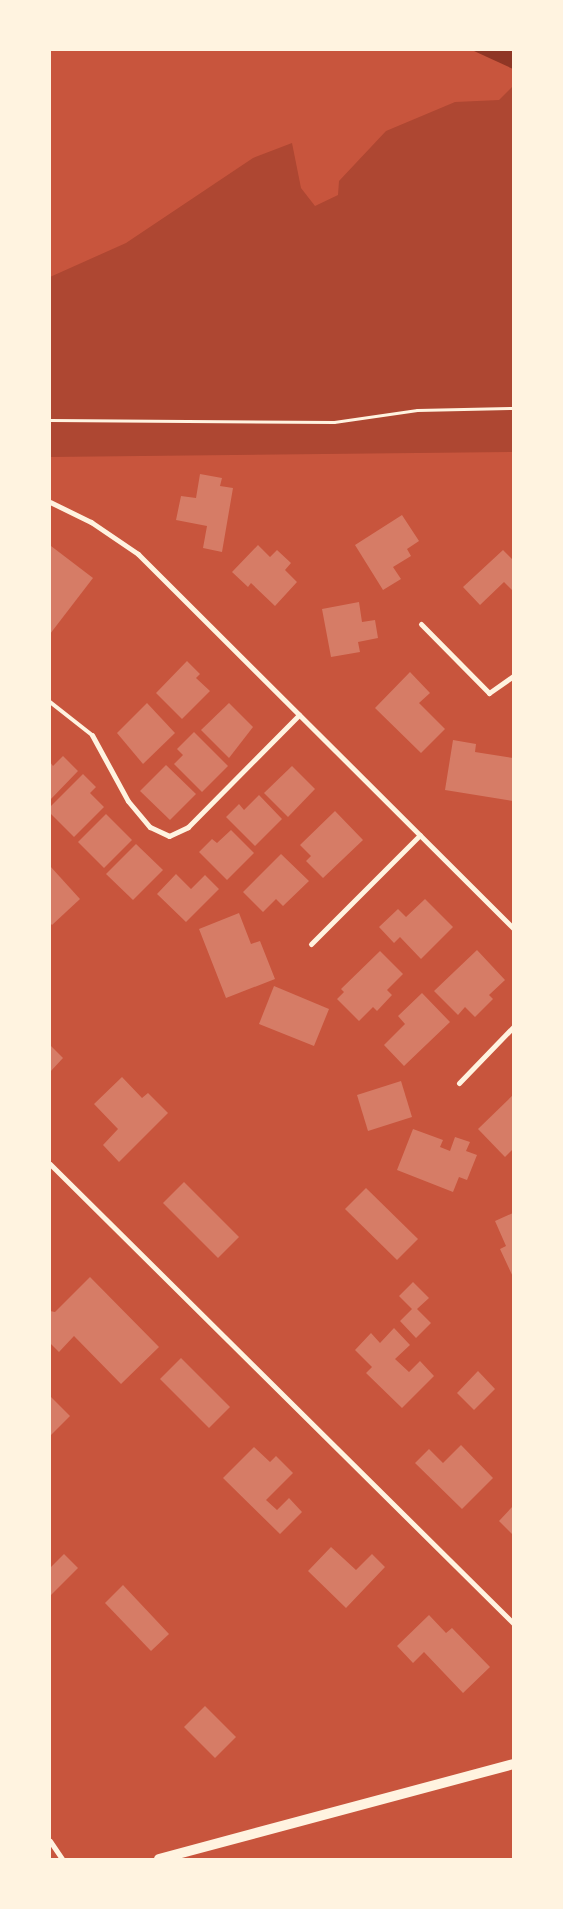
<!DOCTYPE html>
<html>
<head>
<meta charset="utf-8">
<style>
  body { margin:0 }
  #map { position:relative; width:563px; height:1909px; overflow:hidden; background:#c8553d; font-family:"Space Grotesk",sans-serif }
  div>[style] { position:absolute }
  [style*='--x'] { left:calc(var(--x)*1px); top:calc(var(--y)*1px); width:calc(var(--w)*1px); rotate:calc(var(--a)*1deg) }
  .green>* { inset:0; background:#ae4732 }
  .water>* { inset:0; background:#8f3625 }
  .building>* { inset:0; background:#d67c66 }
  .path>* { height:3px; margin:-1.5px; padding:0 1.5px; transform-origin:1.5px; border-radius:1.5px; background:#fff3e0 }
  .service>* { height:4px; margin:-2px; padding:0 2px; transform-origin:2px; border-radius:2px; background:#fff3e0 }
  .minor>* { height:5px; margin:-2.5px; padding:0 2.5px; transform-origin:2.5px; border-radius:2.5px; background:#fff3e0 }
  .secondary>* { height:10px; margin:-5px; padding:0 5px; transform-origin:5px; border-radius:5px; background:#fff3e0 }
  span { translate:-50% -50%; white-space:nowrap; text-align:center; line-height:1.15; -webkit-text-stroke:4px #fff3e0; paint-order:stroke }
  .frame { position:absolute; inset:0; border:51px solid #fff3e0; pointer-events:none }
</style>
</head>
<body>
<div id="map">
  <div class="green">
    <div style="clip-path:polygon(513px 86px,513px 452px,50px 457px,50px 277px,126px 243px,253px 158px,292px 143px,301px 188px,315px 206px,338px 195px,339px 181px,386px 131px,455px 102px,499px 100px)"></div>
  </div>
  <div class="water">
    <div style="clip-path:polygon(472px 50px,513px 50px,513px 69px,474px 51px)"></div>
  </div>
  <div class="building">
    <div style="clip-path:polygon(200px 474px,222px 478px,220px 486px,233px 488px,222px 552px,203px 548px,207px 526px,176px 520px,181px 496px,196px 498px)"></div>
    <div style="clip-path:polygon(402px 515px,419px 541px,407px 549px,411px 556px,393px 567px,401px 579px,383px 590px,355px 545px)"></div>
    <div style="clip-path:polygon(258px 545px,270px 557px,277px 550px,291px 563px,285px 570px,297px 582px,275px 606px,251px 583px,248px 587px,232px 572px)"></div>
    <div style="clip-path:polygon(51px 546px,93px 578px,50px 634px,50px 547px)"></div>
    <div style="clip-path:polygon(503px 550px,513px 560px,513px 591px,504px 582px,480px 605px,463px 587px)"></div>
    <div style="clip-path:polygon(359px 602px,362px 622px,375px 620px,378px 638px,358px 642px,360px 652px,331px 657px,322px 609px)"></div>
    <div style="clip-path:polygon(187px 661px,200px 674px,196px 678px,210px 691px,182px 719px,156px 693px)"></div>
    <div style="clip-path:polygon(410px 672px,430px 693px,419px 703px,445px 729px,421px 753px,375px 708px)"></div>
    <div style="clip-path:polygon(147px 703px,175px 733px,143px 764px,117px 733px)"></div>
    <div style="clip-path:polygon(229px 703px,253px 727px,229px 758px,201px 730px)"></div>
    <div style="clip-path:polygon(194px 732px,228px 766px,202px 792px,174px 764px,183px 755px,177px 749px)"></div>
    <div style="clip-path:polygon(453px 740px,476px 744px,475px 752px,513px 758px,513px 801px,445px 790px)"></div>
    <div style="clip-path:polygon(63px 756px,78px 771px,50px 800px,50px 762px,53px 766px)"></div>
    <div style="clip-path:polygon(166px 765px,196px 794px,170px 820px,140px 791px)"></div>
    <div style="clip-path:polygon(292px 766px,315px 789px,288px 817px,264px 793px)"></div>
    <div style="clip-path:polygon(83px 774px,96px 787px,90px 793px,104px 807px,74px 837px,50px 813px,50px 807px)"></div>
    <div style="clip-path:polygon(259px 795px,282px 819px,255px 846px,226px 817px,239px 804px,244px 810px)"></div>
    <div style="clip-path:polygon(335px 811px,363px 840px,323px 878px,306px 861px,311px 856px,300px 845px)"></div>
    <div style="clip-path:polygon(106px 814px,132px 840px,104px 868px,78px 842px)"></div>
    <div style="clip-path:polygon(231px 830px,254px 853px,227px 880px,199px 852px,212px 839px,217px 843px)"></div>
    <div style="clip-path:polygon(136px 844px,163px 870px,133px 900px,106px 874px)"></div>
    <div style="clip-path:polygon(281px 854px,309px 881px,283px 906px,276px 899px,263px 912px,243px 892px)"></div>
    <div style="clip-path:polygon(50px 866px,80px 899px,52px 925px,50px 923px)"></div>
    <div style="clip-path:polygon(176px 874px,191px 889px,205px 875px,219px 889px,186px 922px,157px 894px)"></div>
    <div style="clip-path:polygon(425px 899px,453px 927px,421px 959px,400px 937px,394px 943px,379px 927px,398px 909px,406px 917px)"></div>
    <div style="clip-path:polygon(239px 913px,251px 944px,260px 941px,275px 979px,226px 998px,199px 929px)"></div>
    <div style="clip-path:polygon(477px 950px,505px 980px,489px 995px,493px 999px,475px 1017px,465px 1007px,458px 1015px,434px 991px)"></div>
    <div style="clip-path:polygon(380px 951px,403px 974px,387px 990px,392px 995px,377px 1011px,373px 1007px,359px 1021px,337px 999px,344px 992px,341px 989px)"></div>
    <div style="clip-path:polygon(274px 986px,329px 1009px,314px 1046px,259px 1024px)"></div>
    <div style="clip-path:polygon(422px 993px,450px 1022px,404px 1066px,384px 1045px,405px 1024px,398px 1016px)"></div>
    <div style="clip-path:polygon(50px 1045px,63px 1058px,50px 1072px)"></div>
    <div style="clip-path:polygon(122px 1077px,142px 1098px,148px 1093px,168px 1113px,119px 1162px,103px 1145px,118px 1129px,94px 1104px)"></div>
    <div style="clip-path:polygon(401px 1081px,412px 1117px,368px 1131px,357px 1095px)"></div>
    <div style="clip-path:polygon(513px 1095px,513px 1149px,505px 1157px,478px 1129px)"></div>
    <div style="clip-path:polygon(413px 1129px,443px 1140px,440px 1147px,450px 1151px,455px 1137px,470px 1142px,466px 1151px,477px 1155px,467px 1180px,459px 1177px,453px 1192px,397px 1170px)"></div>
    <div style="clip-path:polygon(184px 1182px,239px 1237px,218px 1258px,163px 1203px)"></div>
    <div style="clip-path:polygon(366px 1188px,418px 1239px,397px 1260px,345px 1209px)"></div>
    <div style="clip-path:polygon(513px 1213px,513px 1277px,500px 1249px,506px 1246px,495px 1221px)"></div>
    <div style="clip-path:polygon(90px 1277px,159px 1347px,121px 1384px,74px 1336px,59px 1352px,50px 1343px,50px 1311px,55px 1312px)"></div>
    <div style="clip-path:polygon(413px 1282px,429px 1298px,417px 1309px,431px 1323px,416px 1338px,400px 1321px,412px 1309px,399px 1296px)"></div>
    <div style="clip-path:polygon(394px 1328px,410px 1345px,395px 1359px,409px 1372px,420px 1361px,434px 1376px,402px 1408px,366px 1373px,372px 1367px,355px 1350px,371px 1333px,380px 1343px)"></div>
    <div style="clip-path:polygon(181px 1358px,230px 1407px,209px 1428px,160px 1379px)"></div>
    <div style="clip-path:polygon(478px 1371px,495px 1389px,474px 1410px,457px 1393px)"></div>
    <div style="clip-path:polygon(50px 1396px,70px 1416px,50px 1436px)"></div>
    <div style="clip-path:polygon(461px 1445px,493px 1478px,462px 1509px,415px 1463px,429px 1449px,443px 1463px)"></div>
    <div style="clip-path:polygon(254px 1447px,270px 1462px,276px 1456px,293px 1473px,266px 1500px,277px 1510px,289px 1498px,302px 1512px,280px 1534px,223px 1478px)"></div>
    <div style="clip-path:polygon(513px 1506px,513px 1535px,499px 1521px)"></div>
    <div style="clip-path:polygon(331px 1547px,356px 1570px,372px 1554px,385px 1567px,346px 1608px,308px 1571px)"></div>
    <div style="clip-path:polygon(64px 1554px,78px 1568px,50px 1596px,50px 1568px)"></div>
    <div style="clip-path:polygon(123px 1585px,169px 1634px,151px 1651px,105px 1603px)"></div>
    <div style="clip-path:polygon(429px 1615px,446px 1633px,452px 1628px,490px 1667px,463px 1693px,424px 1652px,413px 1663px,397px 1646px)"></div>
    <div style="clip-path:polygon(205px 1706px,236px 1737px,215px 1758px,184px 1727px)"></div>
  </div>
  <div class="path">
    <div style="--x:50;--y:420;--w:284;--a:0.4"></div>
    <div style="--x:334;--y:422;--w:84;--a:-8.2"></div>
    <div style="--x:417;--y:410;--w:96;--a:-1.2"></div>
  </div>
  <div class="service">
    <div style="--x:50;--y:702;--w:53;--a:38.2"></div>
  </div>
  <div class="minor">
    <div style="--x:50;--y:502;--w:46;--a:26"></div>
    <div style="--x:91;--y:522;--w:57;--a:34.2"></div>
    <div style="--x:138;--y:554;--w:530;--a:44.92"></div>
    <div style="--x:421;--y:624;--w:97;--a:45.4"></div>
    <div style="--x:489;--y:693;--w:29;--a:-35"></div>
    <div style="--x:92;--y:735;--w:75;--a:61.4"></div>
    <div style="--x:128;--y:801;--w:34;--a:50"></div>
    <div style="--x:150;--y:827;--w:21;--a:25"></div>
    <div style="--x:169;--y:836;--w:21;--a:-25"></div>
    <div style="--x:188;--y:827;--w:158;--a:-45.3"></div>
    <div style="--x:311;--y:944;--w:154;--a:-45"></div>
    <div style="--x:459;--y:1083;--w:78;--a:-46"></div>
    <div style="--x:50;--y:1164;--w:652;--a:44.75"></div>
    <div style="--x:50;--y:1841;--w:22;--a:56"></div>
  </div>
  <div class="secondary">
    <div style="--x:159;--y:1859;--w:367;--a:-15"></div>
  </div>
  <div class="frame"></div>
</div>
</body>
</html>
